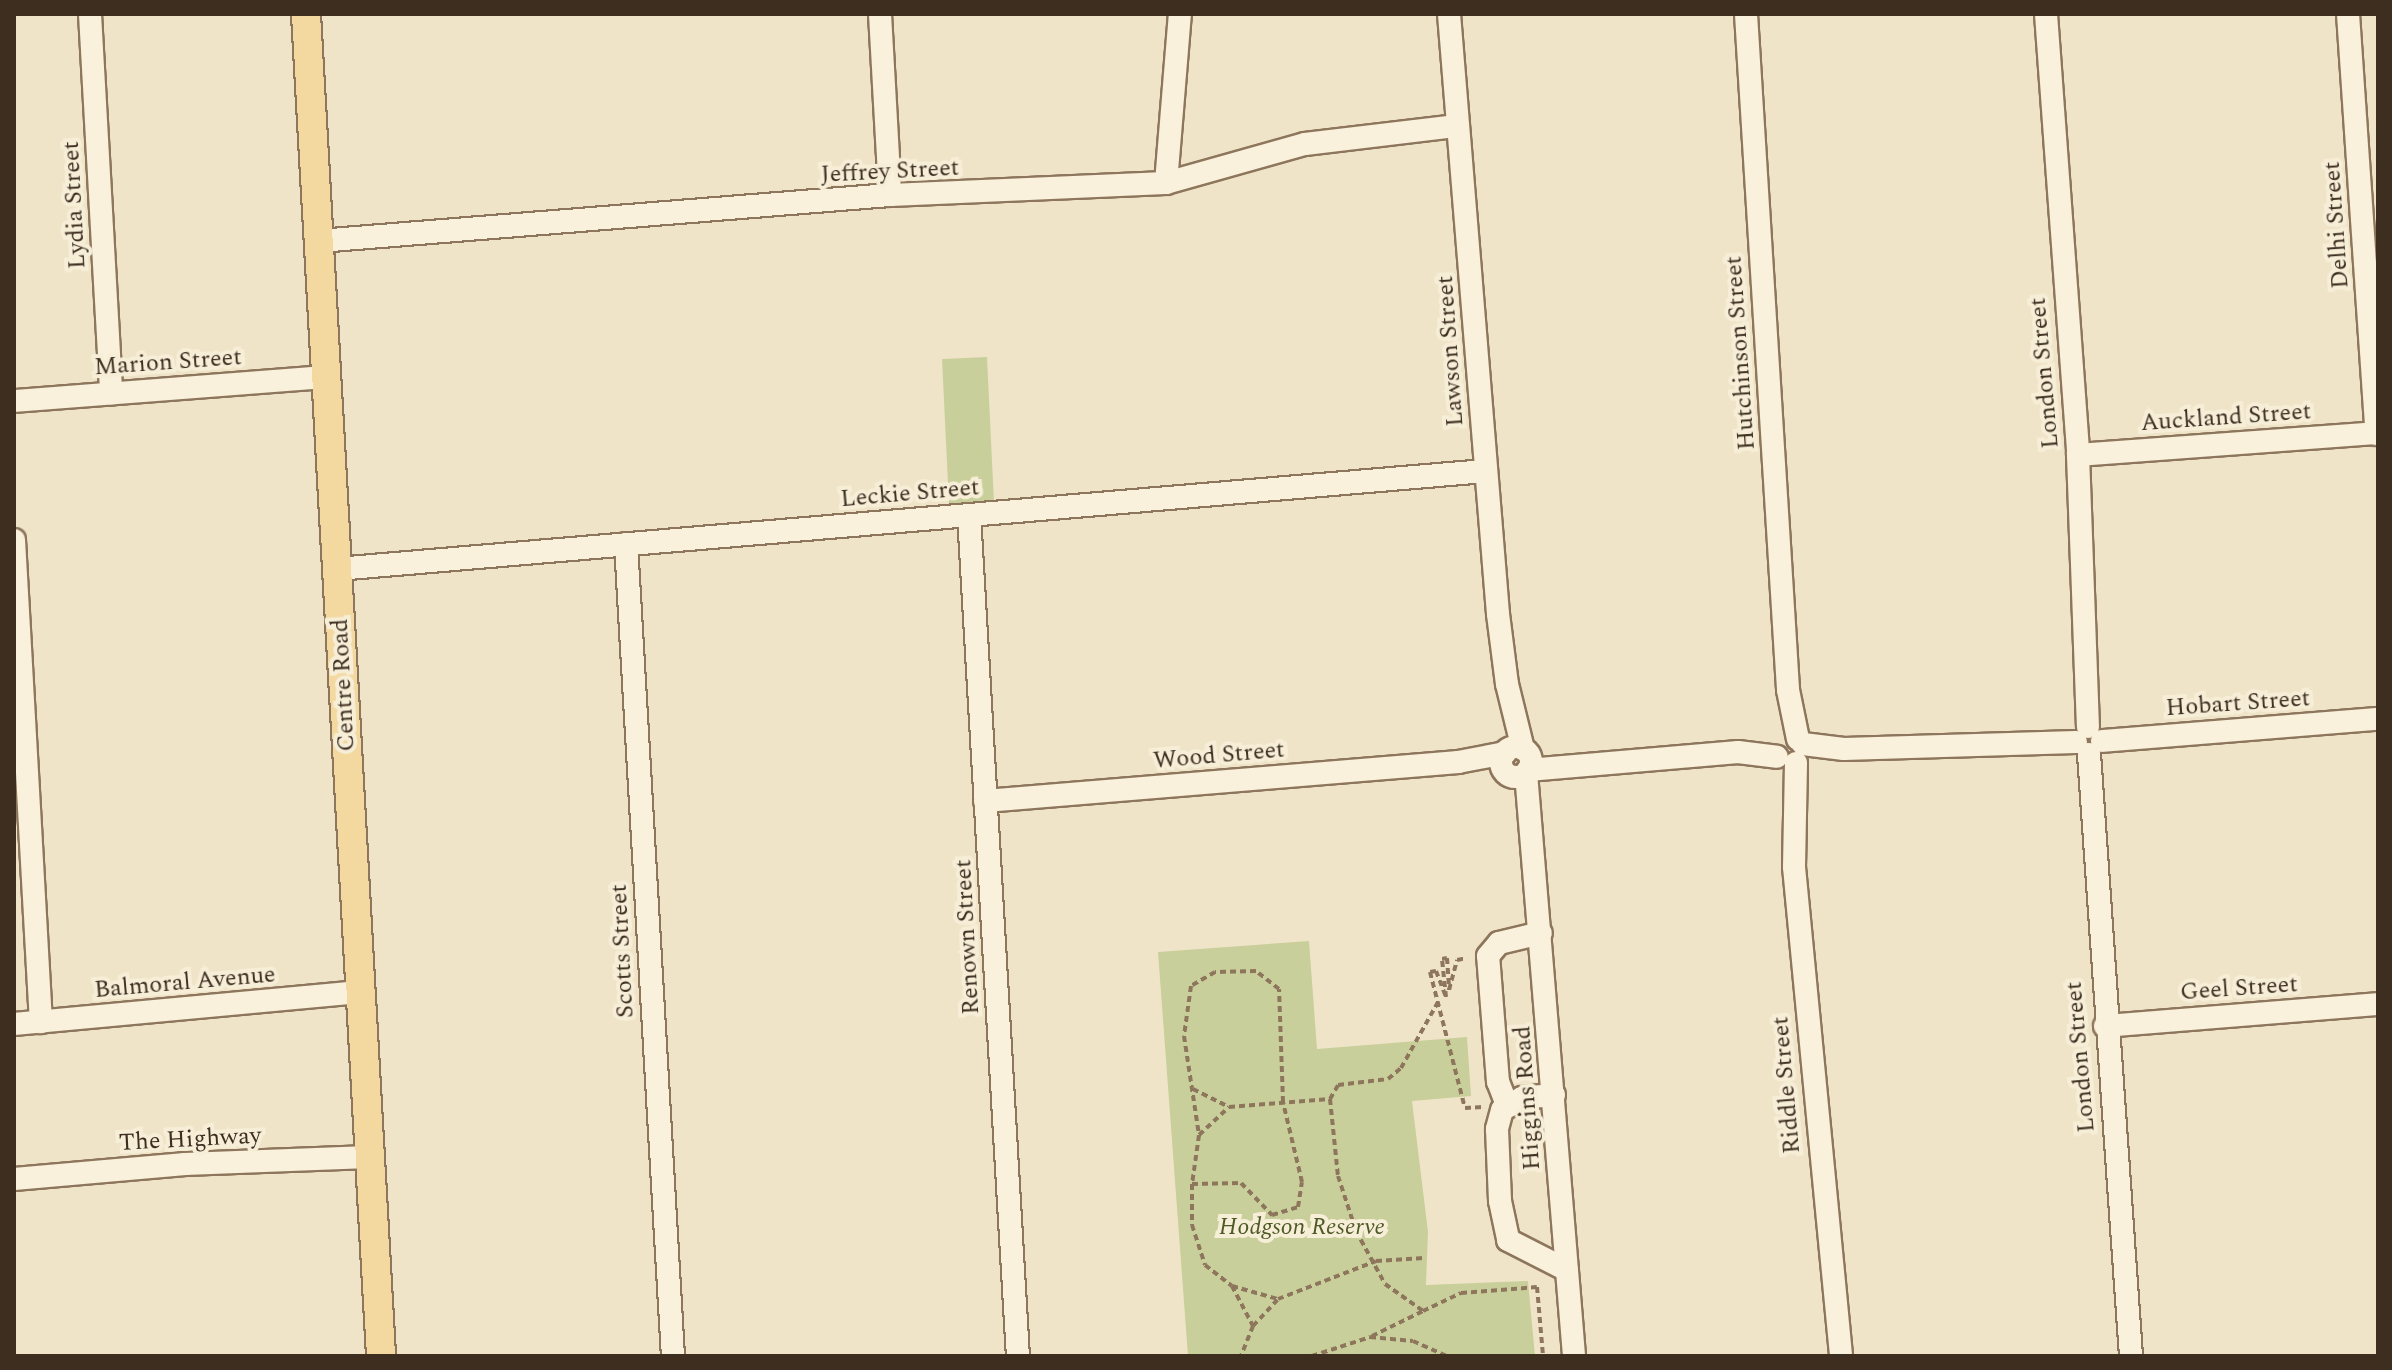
<!DOCTYPE html>
<html>
<head>
<meta charset="utf-8">
<style>
  body { margin:0 }
  #map { position:relative; width:2392px; height:1370px; overflow:hidden; background:#f0e4c8; font-family:Spectral,serif }
  div>[style] { position:absolute }
  [style*='--x'] { left:calc(var(--x)*1px); top:calc(var(--y)*1px); width:calc(var(--w)*1px); rotate:calc(var(--a)*1deg) }
  .green>* { inset:0; background:#c9cf9b }
  .path>* { height:4px; margin-top:-2px; transform-origin:0; background:repeating-linear-gradient(90deg,#8d765c 0 6px,transparent 0 10px) }
  .roads { filter:drop-shadow(2px 0 #8d765c) drop-shadow(-2px 0 #8d765c) drop-shadow(0 2px #8d765c) drop-shadow(0 -2px #8d765c) }
  .minor>* { height:22px; margin:-11px; padding:0 11px; transform-origin:11px; border-radius:11px; background:#faf1dc }
  .minor>.ring { margin:-11px; padding:0; box-sizing:content-box; background:none; border:22px solid #faf1dc; border-radius:50% }
  .major>* { height:28px; margin:-14px; padding:0 14px; transform-origin:14px; border-radius:14px; background:#f3d9a0 }
  span { translate:-50% -50%; white-space:nowrap; text-align:center; line-height:1.15; -webkit-text-stroke:8px #f7eed8; paint-order:stroke }
  .street-label { font-size:24px; color:#3d2e20 }
  .park-label { font-size:24px; color:#4d5a26; font-style:italic }
  .frame { position:absolute; inset:0; border:16px solid #3d2e20; pointer-events:none }
</style>
</head>
<body>
<div id="map">
  <div class="green">
    <div style="clip-path:polygon(987px 357px,994px 503px,949px 505px,942px 359px)"></div>
    <div style="clip-path:polygon(1309px 941px,1317px 1049px,1467px 1037px,1471px 1096px,1412px 1101px,1428px 1232px,1426px 1285px,1528px 1281px,1535px 1356px,1188px 1356px,1158px 952px)"></div>
  </div>
  <div class="path">
    <div style="--x:1430;--y:972;--w:140;--a:75.6"></div>
    <div style="--x:1465;--y:1108;--w:18;--a:-3"></div>
    <div style="--x:1430;--y:972;--w:6;--a:-9"></div>
    <div style="--x:1436;--y:971;--w:28;--a:69"></div>
    <div style="--x:1446;--y:997;--w:38;--a:-96"></div>
    <div style="--x:1442;--y:959;--w:5;--a:-11"></div>
    <div style="--x:1447;--y:958;--w:32;--a:86"></div>
    <div style="--x:1449;--y:990;--w:31;--a:-75"></div>
    <div style="--x:1457;--y:960;--w:10;--a:-11"></div>
    <div style="--x:1193;--y:1089;--w:40;--a:26.6"></div>
    <div style="--x:1330;--y:1099;--w:77;--a:84.1"></div>
    <div style="--x:1338;--y:1176;--w:58;--a:71.9"></div>
    <div style="--x:1356;--y:1231;--w:60;--a:61.3"></div>
    <div style="--x:1385;--y:1284;--w:47;--a:35.4"></div>
    <div style="--x:1423;--y:1311;--w:42;--a:-25.3"></div>
    <div style="--x:1461;--y:1293;--w:76;--a:-4.5"></div>
    <div style="--x:1537;--y:1287;--w:69;--a:85"></div>
    <div style="--x:1199;--y:1135;--w:41;--a:-43"></div>
    <div style="--x:1229;--y:1107;--w:101;--a:-4.5"></div>
    <div style="--x:1330;--y:1099;--w:16;--a:-60"></div>
    <div style="--x:1338;--y:1085;--w:50;--a:-6.8"></div>
    <div style="--x:1388;--y:1079;--w:17;--a:-40"></div>
    <div style="--x:1401;--y:1068;--w:76;--a:-60.7"></div>
    <div style="--x:1192;--y:1184;--w:49;--a:-1.2"></div>
    <div style="--x:1241;--y:1183;--w:45;--a:45.9"></div>
    <div style="--x:1272;--y:1215;--w:27;--a:-17"></div>
    <div style="--x:1298;--y:1207;--w:25;--a:-81"></div>
    <div style="--x:1302;--y:1182;--w:82;--a:-103.4"></div>
    <div style="--x:1283;--y:1102;--w:113;--a:-92"></div>
    <div style="--x:1279;--y:989;--w:29;--a:-142"></div>
    <div style="--x:1256;--y:971;--w:41;--a:178.6"></div>
    <div style="--x:1215;--y:972;--w:28;--a:150"></div>
    <div style="--x:1191;--y:986;--w:50;--a:98"></div>
    <div style="--x:1184;--y:1036;--w:100;--a:81.4"></div>
    <div style="--x:1199;--y:1135;--w:49;--a:98.1"></div>
    <div style="--x:1192;--y:1184;--w:41;--a:90"></div>
    <div style="--x:1192;--y:1225;--w:42;--a:72"></div>
    <div style="--x:1205;--y:1265;--w:34;--a:38"></div>
    <div style="--x:1232;--y:1286;--w:45;--a:62.3"></div>
    <div style="--x:1253;--y:1326;--w:32;--a:112"></div>
    <div style="--x:1232;--y:1286;--w:48;--a:15.8"></div>
    <div style="--x:1278;--y:1299;--w:105;--a:-21.2"></div>
    <div style="--x:1376;--y:1261;--w:48;--a:-3.6"></div>
    <div style="--x:1253;--y:1326;--w:37;--a:-47"></div>
    <div style="--x:1372;--y:1336;--w:57;--a:-26.1"></div>
    <div style="--x:1312;--y:1356;--w:61;--a:-18.1"></div>
    <div style="--x:1370;--y:1337;--w:43;--a:5.3"></div>
    <div style="--x:1413;--y:1341;--w:37;--a:24"></div>
  </div>
  <div class="roads">
    <div class="minor">
      <div style="--x:90;--y:14;--w:380;--a:86.8"></div>
      <div style="--x:880;--y:14;--w:181;--a:86.8"></div>
      <div style="--x:1449;--y:14;--w:602;--a:85.33"></div>
      <div style="--x:1498;--y:614;--w:71;--a:82.7"></div>
      <div style="--x:1507;--y:684;--w:67;--a:76.2"></div>
      <div style="--x:1746;--y:14;--w:677;--a:86.44"></div>
      <div style="--x:1788;--y:690;--w:50;--a:78.5"></div>
      <div style="--x:2046;--y:14;--w:442;--a:85.8"></div>
      <div style="--x:2078;--y:455;--w:272;--a:87.9"></div>
      <div style="--x:2348;--y:14;--w:421;--a:86.1"></div>
      <div style="--x:1166;--y:183;--w:170;--a:-85.3"></div>
      <div style="--x:319;--y:241;--w:573;--a:-4.61"></div>
      <div style="--x:890;--y:195;--w:276;--a:-2.5"></div>
      <div style="--x:1166;--y:183;--w:144;--a:-15.7"></div>
      <div style="--x:1305;--y:144;--w:153;--a:-6.8"></div>
      <div style="--x:14;--y:401;--w:314;--a:-4.4"></div>
      <div style="--x:2078;--y:455;--w:301;--a:-4.2"></div>
      <div style="--x:969;--y:515;--w:842;--a:86.67"></div>
      <div style="--x:14;--y:540;--w:483;--a:86.8"></div>
      <div style="--x:626;--y:544;--w:813;--a:86.69"></div>
      <div style="--x:337;--y:569;--w:1153;--a:-4.88"></div>
      <div style="--x:2102;--y:741;--w:277;--a:-4.6"></div>
      <div style="--x:1803;--y:744;--w:41;--a:7"></div>
      <div style="--x:1844;--y:749;--w:232;--a:-1.7"></div>
      <div class="ring" style="left:1501px;top:747px;width:8px;height:8px"></div>
      <div style="--x:2089;--y:754;--w:603;--a:86.01"></div>
      <div style="--x:1796;--y:763;--w:104;--a:91.1"></div>
      <div style="--x:1794;--y:867;--w:491;--a:84.5"></div>
      <div style="--x:1528;--y:770;--w:211;--a:-4.9"></div>
      <div style="--x:1738;--y:752;--w:39;--a:7"></div>
      <div style="--x:1526;--y:773;--w:585;--a:85.29"></div>
      <div style="--x:985;--y:801;--w:475;--a:-4.7"></div>
      <div style="--x:1458;--y:762;--w:48;--a:-10.8"></div>
      <div style="--x:14;--y:1024;--w:347;--a:-5.3"></div>
      <div style="--x:2105;--y:1026;--w:274;--a:-4.6"></div>
      <div style="--x:1554;--y:1095;--w:32;--a:175"></div>
      <div style="--x:1522;--y:1098;--w:23;--a:149"></div>
      <div style="--x:1502;--y:1110;--w:20;--a:105"></div>
      <div style="--x:1497;--y:1129;--w:72;--a:87.6"></div>
      <div style="--x:1500;--y:1201;--w:40;--a:78"></div>
      <div style="--x:1508;--y:1240;--w:66;--a:27"></div>
      <div style="--x:1507;--y:1105;--w:25;--a:-111"></div>
      <div style="--x:1498;--y:1082;--w:126;--a:-94.5"></div>
      <div style="--x:1488;--y:956;--w:17;--a:-50"></div>
      <div style="--x:1499;--y:943;--w:43;--a:-13.4"></div>
      <div style="--x:14;--y:1179;--w:172;--a:-5"></div>
      <div style="--x:185;--y:1164;--w:184;--a:-2.2"></div>
    </div>
    <div class="major">
      <div style="--x:306;--y:14;--w:1344;--a:86.8"></div>
    </div>
  </div>
  <div class="street-label">
    <span style="left:890px;top:172px;rotate:-3deg">Jeffrey Street</span>
    <span style="left:75px;top:205px;rotate:-93deg">Lydia Street</span>
    <span style="left:2337px;top:225px;rotate:-94deg">Delhi Street</span>
    <span style="left:1451px;top:351px;rotate:-94deg">Lawson Street</span>
    <span style="left:1741px;top:353px;rotate:-94deg">Hutchinson Street</span>
    <span style="left:168px;top:363px;rotate:-4deg">Marion Street</span>
    <span style="left:2045px;top:373px;rotate:-95deg">London Street</span>
    <span style="left:2226px;top:418px;rotate:-4deg">Auckland Street</span>
    <span style="left:910px;top:494px;rotate:-5deg">Leckie Street</span>
    <span style="left:344px;top:685px;rotate:-93deg">Centre Road</span>
    <span style="left:2238px;top:704px;rotate:-4deg">Hobart Street</span>
    <span style="left:1219px;top:756px;rotate:-5deg">Wood Street</span>
    <span style="left:968px;top:937px;rotate:-93deg">Renown Street</span>
    <span style="left:623px;top:951px;rotate:-93deg">Scotts Street</span>
    <span style="left:185px;top:983px;rotate:-5deg">Balmoral Avenue</span>
    <span style="left:2239px;top:989px;rotate:-4deg">Geel Street</span>
    <span style="left:2081px;top:1057px;rotate:-95deg">London Street</span>
    <span style="left:1787px;top:1085px;rotate:-95deg">Riddle Street</span>
    <span style="left:1528px;top:1098px;rotate:-94deg">Higgins Road</span>
    <span style="left:190px;top:1140px;rotate:-3deg">The Highway</span>
  </div>
  <div class="park-label">
    <span style="left:1302px;top:1228px">Hodgson Reserve</span>
  </div>
  <div class="frame"></div>
</div>
</body>
</html>
